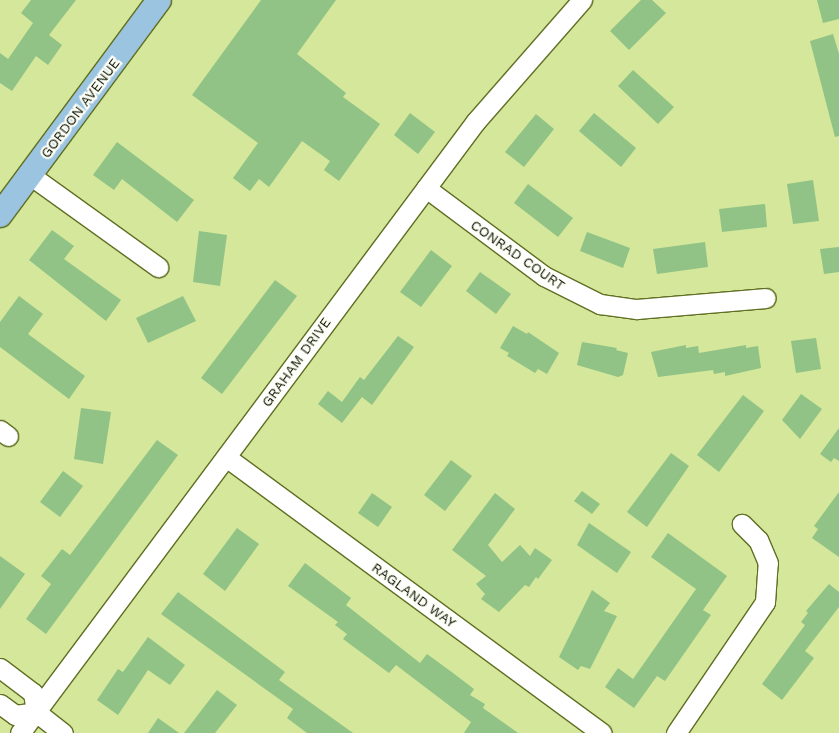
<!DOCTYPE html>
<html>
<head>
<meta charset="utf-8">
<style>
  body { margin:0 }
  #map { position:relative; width:839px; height:733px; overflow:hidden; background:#d4e79a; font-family:"Work Sans",sans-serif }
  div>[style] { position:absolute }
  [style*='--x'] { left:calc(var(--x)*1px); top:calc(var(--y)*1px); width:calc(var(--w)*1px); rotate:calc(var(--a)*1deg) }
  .building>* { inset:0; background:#90c385 }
  .roads { filter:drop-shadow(1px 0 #606f23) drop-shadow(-1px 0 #606f23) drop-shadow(0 1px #606f23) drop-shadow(0 -1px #606f23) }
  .minor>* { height:19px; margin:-9.5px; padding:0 9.5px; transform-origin:9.5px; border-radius:9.5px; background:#fff }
  .major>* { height:24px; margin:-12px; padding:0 12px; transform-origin:12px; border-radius:12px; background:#9bc4e0 }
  span { translate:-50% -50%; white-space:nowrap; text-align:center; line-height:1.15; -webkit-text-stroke:4.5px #fdfff7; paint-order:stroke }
  .street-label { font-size:14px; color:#0e1300 }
</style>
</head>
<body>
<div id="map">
  <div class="building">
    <div style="clip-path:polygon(31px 0,76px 0,49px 35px,62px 45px,48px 65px,36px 56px,12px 91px,0 83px,0 53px,8px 59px,33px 23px,21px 13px)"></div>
    <div style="clip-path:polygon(261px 0,336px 0,297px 54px,346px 93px,343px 97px,380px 124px,339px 181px,324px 170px,330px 161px,302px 141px,269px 187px,259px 179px,250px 191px,233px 178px,258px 143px,192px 95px)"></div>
    <div style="clip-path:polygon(641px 0,652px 0,666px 13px,629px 50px,610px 31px)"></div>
    <div style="clip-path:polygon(817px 0,839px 0,839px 19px,823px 23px)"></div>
    <div style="clip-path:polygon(833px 34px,839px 54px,839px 136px,835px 137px,810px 41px)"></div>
    <div style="clip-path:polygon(633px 70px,674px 107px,658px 124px,618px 86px)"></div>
    <div style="clip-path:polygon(410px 113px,435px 132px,418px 154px,394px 135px)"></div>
    <div style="clip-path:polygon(594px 113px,636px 148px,621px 167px,579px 131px)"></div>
    <div style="clip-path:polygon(536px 114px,554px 129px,524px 167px,505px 152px)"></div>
    <div style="clip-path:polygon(117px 142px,194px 200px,177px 222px,122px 179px,114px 190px,93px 175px)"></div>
    <div style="clip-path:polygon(813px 180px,819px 221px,793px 224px,787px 184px)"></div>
    <div style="clip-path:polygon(528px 184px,573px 218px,558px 237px,514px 203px)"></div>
    <div style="clip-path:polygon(765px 204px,767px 227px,722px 232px,719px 209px)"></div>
    <div style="clip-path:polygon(52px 230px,74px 246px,64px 259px,121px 300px,106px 321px,29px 260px)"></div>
    <div style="clip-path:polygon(199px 231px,227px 235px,220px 286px,193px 282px)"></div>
    <div style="clip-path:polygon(587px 232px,630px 248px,623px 268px,580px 251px)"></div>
    <div style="clip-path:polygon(705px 242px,708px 267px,657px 274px,653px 249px)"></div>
    <div style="clip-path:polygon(839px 247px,839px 272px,824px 274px,820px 249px)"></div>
    <div style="clip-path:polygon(431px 250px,452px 266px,421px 307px,400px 292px)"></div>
    <div style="clip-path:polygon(480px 272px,511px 294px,496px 314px,466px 291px)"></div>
    <div style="clip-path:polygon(275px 280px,297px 296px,222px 394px,201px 378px)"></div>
    <div style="clip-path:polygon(19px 296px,43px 314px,28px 334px,85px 376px,69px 399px,0 347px,0 322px)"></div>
    <div style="clip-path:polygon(183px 296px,196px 321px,148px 343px,136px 318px)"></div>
    <div style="clip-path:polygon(513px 326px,527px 334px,528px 332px,559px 353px,547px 374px,538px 369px,535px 373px,507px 356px,509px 353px,500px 348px)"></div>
    <div style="clip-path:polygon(398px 336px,414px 347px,372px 405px,362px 397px,342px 423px,318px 404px,328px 391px,342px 402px,360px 377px,364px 380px)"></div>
    <div style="clip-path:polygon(816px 338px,821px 369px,796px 373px,791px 341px)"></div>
    <div style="clip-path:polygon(582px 342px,617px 348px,616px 350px,628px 353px,623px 375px,618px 377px,577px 365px)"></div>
    <div style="clip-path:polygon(686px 345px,686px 348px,698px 346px,699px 353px,746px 345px,746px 348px,758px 346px,761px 368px,725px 376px,725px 372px,714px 374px,713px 370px,658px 377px,651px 352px)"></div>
    <div style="clip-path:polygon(801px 394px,822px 409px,800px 439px,782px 420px)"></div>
    <div style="clip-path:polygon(743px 395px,764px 411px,719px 472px,697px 455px)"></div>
    <div style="clip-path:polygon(81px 408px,111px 412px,103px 464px,74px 459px)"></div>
    <div style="clip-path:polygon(839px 428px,839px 461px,834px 458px,831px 462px,820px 454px)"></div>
    <div style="clip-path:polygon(157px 440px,178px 455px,46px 634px,26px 619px,51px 584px,41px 576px,62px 549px,70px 555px)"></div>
    <div style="clip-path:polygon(671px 453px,689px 466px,647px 527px,627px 512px)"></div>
    <div style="clip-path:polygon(451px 460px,472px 476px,445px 511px,424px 495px)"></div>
    <div style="clip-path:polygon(63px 471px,83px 486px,60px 517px,40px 502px)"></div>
    <div style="clip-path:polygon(582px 491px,600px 504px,592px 514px,574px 501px)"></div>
    <div style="clip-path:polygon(839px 492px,839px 557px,812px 538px,818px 529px,814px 526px)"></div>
    <div style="clip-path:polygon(372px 493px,392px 507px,378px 527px,358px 513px)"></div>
    <div style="clip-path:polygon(495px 493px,515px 509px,488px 545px,502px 562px,520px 545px,530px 556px,535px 548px,552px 560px,538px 579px,536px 577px,529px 587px,525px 585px,499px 612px,481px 599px,485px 594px,476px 584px,486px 576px,452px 550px)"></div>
    <div style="clip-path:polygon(589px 523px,631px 552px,617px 573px,577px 545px)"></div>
    <div style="clip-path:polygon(237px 528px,259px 544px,225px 591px,203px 574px)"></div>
    <div style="clip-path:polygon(668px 533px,727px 576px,703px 610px,711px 615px,665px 681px,657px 676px,634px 708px,605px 687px,618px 668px,633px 679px,696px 589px,651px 557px)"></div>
    <div style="clip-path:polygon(0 556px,25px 574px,0 609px)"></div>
    <div style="clip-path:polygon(305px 563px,351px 598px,346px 605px,420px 663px,427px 654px,453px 673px,474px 689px,470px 695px,485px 704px,483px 708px,518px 733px,464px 733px,471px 722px,396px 665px,389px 673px,343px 639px,347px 634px,335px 625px,338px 622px,288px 586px)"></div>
    <div style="clip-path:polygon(829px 584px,839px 592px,839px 607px,805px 651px,814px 658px,782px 700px,762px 684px,805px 625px,801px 622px,808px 613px,806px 611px)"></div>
    <div style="clip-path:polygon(592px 590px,610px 603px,604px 611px,617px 616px,590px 669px,581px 666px,578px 670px,559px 657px)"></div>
    <div style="clip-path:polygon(178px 592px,285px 672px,279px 680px,353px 733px,307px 733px,287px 718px,293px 709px,161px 614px)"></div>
    <div style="clip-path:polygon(148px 637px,185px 665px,170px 685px,148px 670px,118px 715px,97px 700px,118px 669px,123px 672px)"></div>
    <div style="clip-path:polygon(217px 690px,237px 705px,215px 733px,184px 733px)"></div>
    <div style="clip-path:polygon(158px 718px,179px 733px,148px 733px)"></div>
  </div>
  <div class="roads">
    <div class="minor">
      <div style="--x:30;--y:175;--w:158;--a:35.7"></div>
      <div style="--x:426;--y:188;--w:147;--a:36.7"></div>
      <div style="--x:544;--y:276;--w:63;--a:26.6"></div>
      <div style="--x:600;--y:304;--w:37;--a:8"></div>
      <div style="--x:637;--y:309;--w:129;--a:-4.9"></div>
      <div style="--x:0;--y:430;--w:10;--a:37"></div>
      <div style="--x:226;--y:457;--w:466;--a:36.3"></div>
      <div style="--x:0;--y:668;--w:41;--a:37.1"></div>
      <div style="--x:33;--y:693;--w:19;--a:81"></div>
      <div style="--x:0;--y:704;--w:19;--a:36"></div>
      <div style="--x:15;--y:715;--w:21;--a:-8"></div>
      <div style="--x:36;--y:712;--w:34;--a:38"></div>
      <div style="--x:20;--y:733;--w:763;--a:-53.31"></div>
      <div style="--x:476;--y:121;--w:161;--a:-48.8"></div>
      <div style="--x:676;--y:733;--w:158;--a:-55.8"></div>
      <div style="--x:765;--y:602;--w:39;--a:-86"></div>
      <div style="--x:768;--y:563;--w:25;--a:-113"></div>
      <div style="--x:758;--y:540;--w:23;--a:-135"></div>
    </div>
    <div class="major">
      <div style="--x:0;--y:215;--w:267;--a:-53.5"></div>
    </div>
  </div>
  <div class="street-label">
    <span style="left:80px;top:108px;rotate:-53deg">GORDON AVENUE</span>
    <span style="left:518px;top:255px;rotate:35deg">CONRAD COURT</span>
    <span style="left:296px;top:362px;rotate:-54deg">GRAHAM DRIVE</span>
    <span style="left:414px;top:595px;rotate:36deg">RAGLAND WAY</span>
  </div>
</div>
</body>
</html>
